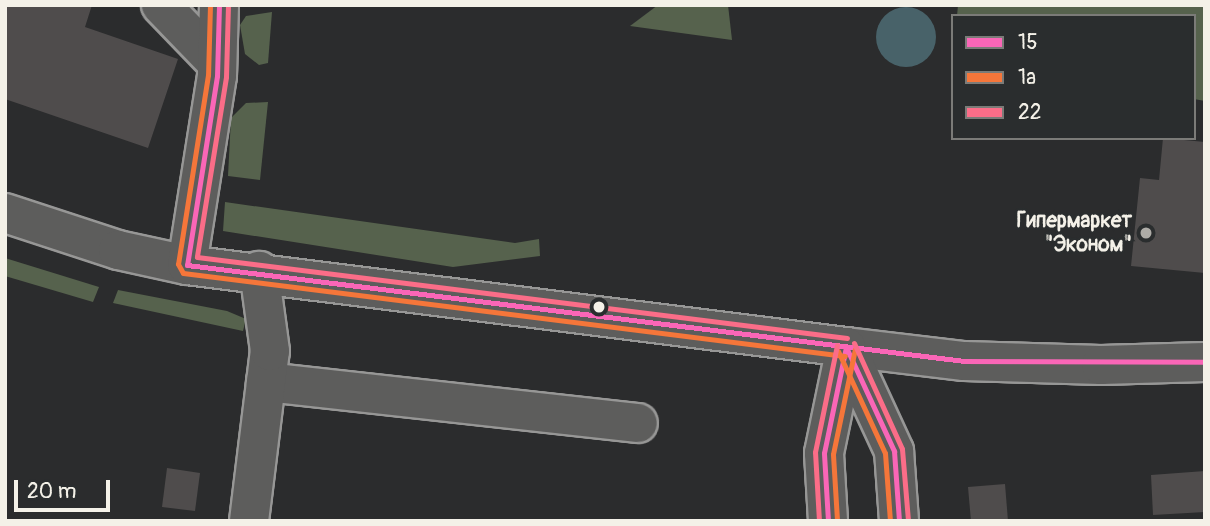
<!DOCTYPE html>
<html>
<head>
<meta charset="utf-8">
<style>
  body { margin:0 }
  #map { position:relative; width:1210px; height:526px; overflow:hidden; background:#2b2c2d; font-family:Pangolin,sans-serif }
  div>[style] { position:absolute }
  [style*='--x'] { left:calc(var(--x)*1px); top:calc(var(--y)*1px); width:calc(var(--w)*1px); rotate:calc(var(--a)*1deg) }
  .green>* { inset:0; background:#56624d }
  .water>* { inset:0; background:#486269 }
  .round { border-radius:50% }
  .building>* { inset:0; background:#4f4c4c }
  .roads { filter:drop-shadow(2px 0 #979796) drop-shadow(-2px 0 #979796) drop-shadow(0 2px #979796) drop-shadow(0 -2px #979796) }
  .minor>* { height:38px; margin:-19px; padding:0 19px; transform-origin:19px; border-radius:19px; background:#5d5d5c }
  .bus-1>* { height:5px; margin:-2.5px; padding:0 2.5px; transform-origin:2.5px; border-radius:2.5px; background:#fa66b7 }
  .bus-2>* { height:5px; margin:-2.5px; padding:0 2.5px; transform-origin:2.5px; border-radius:2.5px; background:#f5763a }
  .bus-3>* { height:5px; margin:-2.5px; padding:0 2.5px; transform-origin:2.5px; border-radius:2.5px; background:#fb6d88 }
  .dots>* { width:19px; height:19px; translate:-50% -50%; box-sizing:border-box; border:4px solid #2a2d2e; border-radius:50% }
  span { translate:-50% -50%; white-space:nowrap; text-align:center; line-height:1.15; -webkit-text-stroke:5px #2a2d2e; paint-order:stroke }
  .poi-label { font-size:21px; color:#f4f1e8; font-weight:700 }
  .right { translate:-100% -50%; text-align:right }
  .frame { position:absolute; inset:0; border:7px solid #f4f1e8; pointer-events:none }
  .legend { position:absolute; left:951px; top:14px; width:245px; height:126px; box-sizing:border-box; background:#2a2d2e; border:2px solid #7b7b78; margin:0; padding:9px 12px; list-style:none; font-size:21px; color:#f4f1e8 }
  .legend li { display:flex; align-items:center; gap:14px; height:35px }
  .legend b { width:35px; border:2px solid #7b7b78 }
  .scale { position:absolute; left:14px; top:480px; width:96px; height:32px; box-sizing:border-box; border:4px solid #f4f1e8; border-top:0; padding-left:9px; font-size:21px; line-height:24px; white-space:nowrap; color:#f4f1e8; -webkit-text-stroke:5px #2a2d2e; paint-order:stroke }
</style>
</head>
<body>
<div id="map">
  <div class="green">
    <div style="clip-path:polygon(658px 5px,728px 5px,732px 40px,630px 26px)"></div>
    <div style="clip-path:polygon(958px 5px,1205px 5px,1205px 101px,1194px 99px,1194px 16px,957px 16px)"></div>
    <div style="clip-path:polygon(272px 12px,268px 63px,259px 65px,245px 54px,240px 25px,246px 16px)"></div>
    <div style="clip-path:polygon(268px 102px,260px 180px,228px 176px,231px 118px,246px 103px)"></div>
    <div style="clip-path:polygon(225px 202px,515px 243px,539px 239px,540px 256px,453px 267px,223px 231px)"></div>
    <div style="clip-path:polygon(5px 258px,99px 287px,93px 302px,5px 276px)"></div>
    <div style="clip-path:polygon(118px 290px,227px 311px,246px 319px,243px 331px,113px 303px)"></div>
  </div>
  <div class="water">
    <div class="round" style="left:876px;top:7px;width:60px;height:60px"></div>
  </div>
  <div class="building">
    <div style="clip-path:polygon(5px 5px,92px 5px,85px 27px,178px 59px,148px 148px,5px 99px)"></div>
    <div style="clip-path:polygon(1163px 138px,1205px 142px,1205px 273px,1131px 266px,1140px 178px,1159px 180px)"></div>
    <div style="clip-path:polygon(167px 468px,200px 473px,195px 511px,162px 507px)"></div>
    <div style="clip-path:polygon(1205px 471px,1205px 512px,1153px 515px,1151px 475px)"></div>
    <div style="clip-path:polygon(1005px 484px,1008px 521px,971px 521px,968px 487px)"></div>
  </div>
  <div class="roads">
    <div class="minor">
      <div style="--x:161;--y:5;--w:79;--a:46"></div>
      <div style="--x:5;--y:213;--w:119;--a:18.1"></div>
      <div style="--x:118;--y:250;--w:71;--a:12.3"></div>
      <div style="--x:187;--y:265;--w:664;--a:7.09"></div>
      <div style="--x:846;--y:347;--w:119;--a:6.8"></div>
      <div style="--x:964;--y:361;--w:137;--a:1.7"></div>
      <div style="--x:1101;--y:365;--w:104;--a:-1.7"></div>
      <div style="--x:187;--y:265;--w:191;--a:-81"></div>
      <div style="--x:217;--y:76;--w:71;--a:-88.4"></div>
      <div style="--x:846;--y:347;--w:115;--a:65.2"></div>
      <div style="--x:894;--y:451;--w:70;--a:85.9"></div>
      <div style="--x:266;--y:382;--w:374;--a:6.3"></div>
      <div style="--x:249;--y:521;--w:171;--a:-83"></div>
      <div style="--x:270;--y:351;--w:81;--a:-97.8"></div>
      <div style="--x:828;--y:521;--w:68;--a:-93.4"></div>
      <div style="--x:824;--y:453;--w:108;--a:-78.3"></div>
    </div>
  </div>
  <div class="bus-1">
    <div style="--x:219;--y:5;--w:71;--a:91.6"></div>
    <div style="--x:217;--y:76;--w:191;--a:99"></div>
    <div style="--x:187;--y:265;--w:783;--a:7.04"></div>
    <div style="--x:964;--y:361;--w:241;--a:0.2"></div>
    <div style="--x:846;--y:347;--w:115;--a:65.2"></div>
    <div style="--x:894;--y:451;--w:70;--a:85.9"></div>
    <div style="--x:828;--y:521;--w:68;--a:-93.4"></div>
    <div style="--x:824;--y:453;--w:108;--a:-78.3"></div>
  </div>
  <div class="bus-2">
    <div style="--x:210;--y:5;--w:70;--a:91.6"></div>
    <div style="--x:208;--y:75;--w:191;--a:99"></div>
    <div style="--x:178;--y:264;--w:10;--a:61"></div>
    <div style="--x:183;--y:273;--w:667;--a:7.15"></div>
    <div style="--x:838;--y:351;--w:112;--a:65.3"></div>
    <div style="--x:885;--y:453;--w:68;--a:85.8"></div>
    <div style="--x:837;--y:520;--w:66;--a:-93.5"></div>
    <div style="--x:833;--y:454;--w:107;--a:-78.2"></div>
  </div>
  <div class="bus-3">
    <div style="--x:228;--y:5;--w:72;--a:91.6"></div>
    <div style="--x:226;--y:77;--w:182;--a:99.2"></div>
    <div style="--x:197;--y:257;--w:655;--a:7.1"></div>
    <div style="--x:854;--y:343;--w:116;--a:65.6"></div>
    <div style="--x:902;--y:449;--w:71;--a:85.2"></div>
    <div style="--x:819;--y:521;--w:69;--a:-93.3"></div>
    <div style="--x:815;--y:452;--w:109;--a:-78.4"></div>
  </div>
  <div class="dots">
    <div style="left:1146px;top:233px;background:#aeaca7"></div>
    <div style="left:599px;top:307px;background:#f4f1e8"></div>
  </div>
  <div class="poi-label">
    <span class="right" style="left:1132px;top:233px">Гипермаркет<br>"Эконом"</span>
  </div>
  <div class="frame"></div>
  <ul class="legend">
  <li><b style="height:9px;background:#fa66b7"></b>15</li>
  <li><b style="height:9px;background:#f5763a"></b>1а</li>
  <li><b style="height:9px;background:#fb6d88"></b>22</li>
  </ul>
  <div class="scale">20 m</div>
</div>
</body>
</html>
